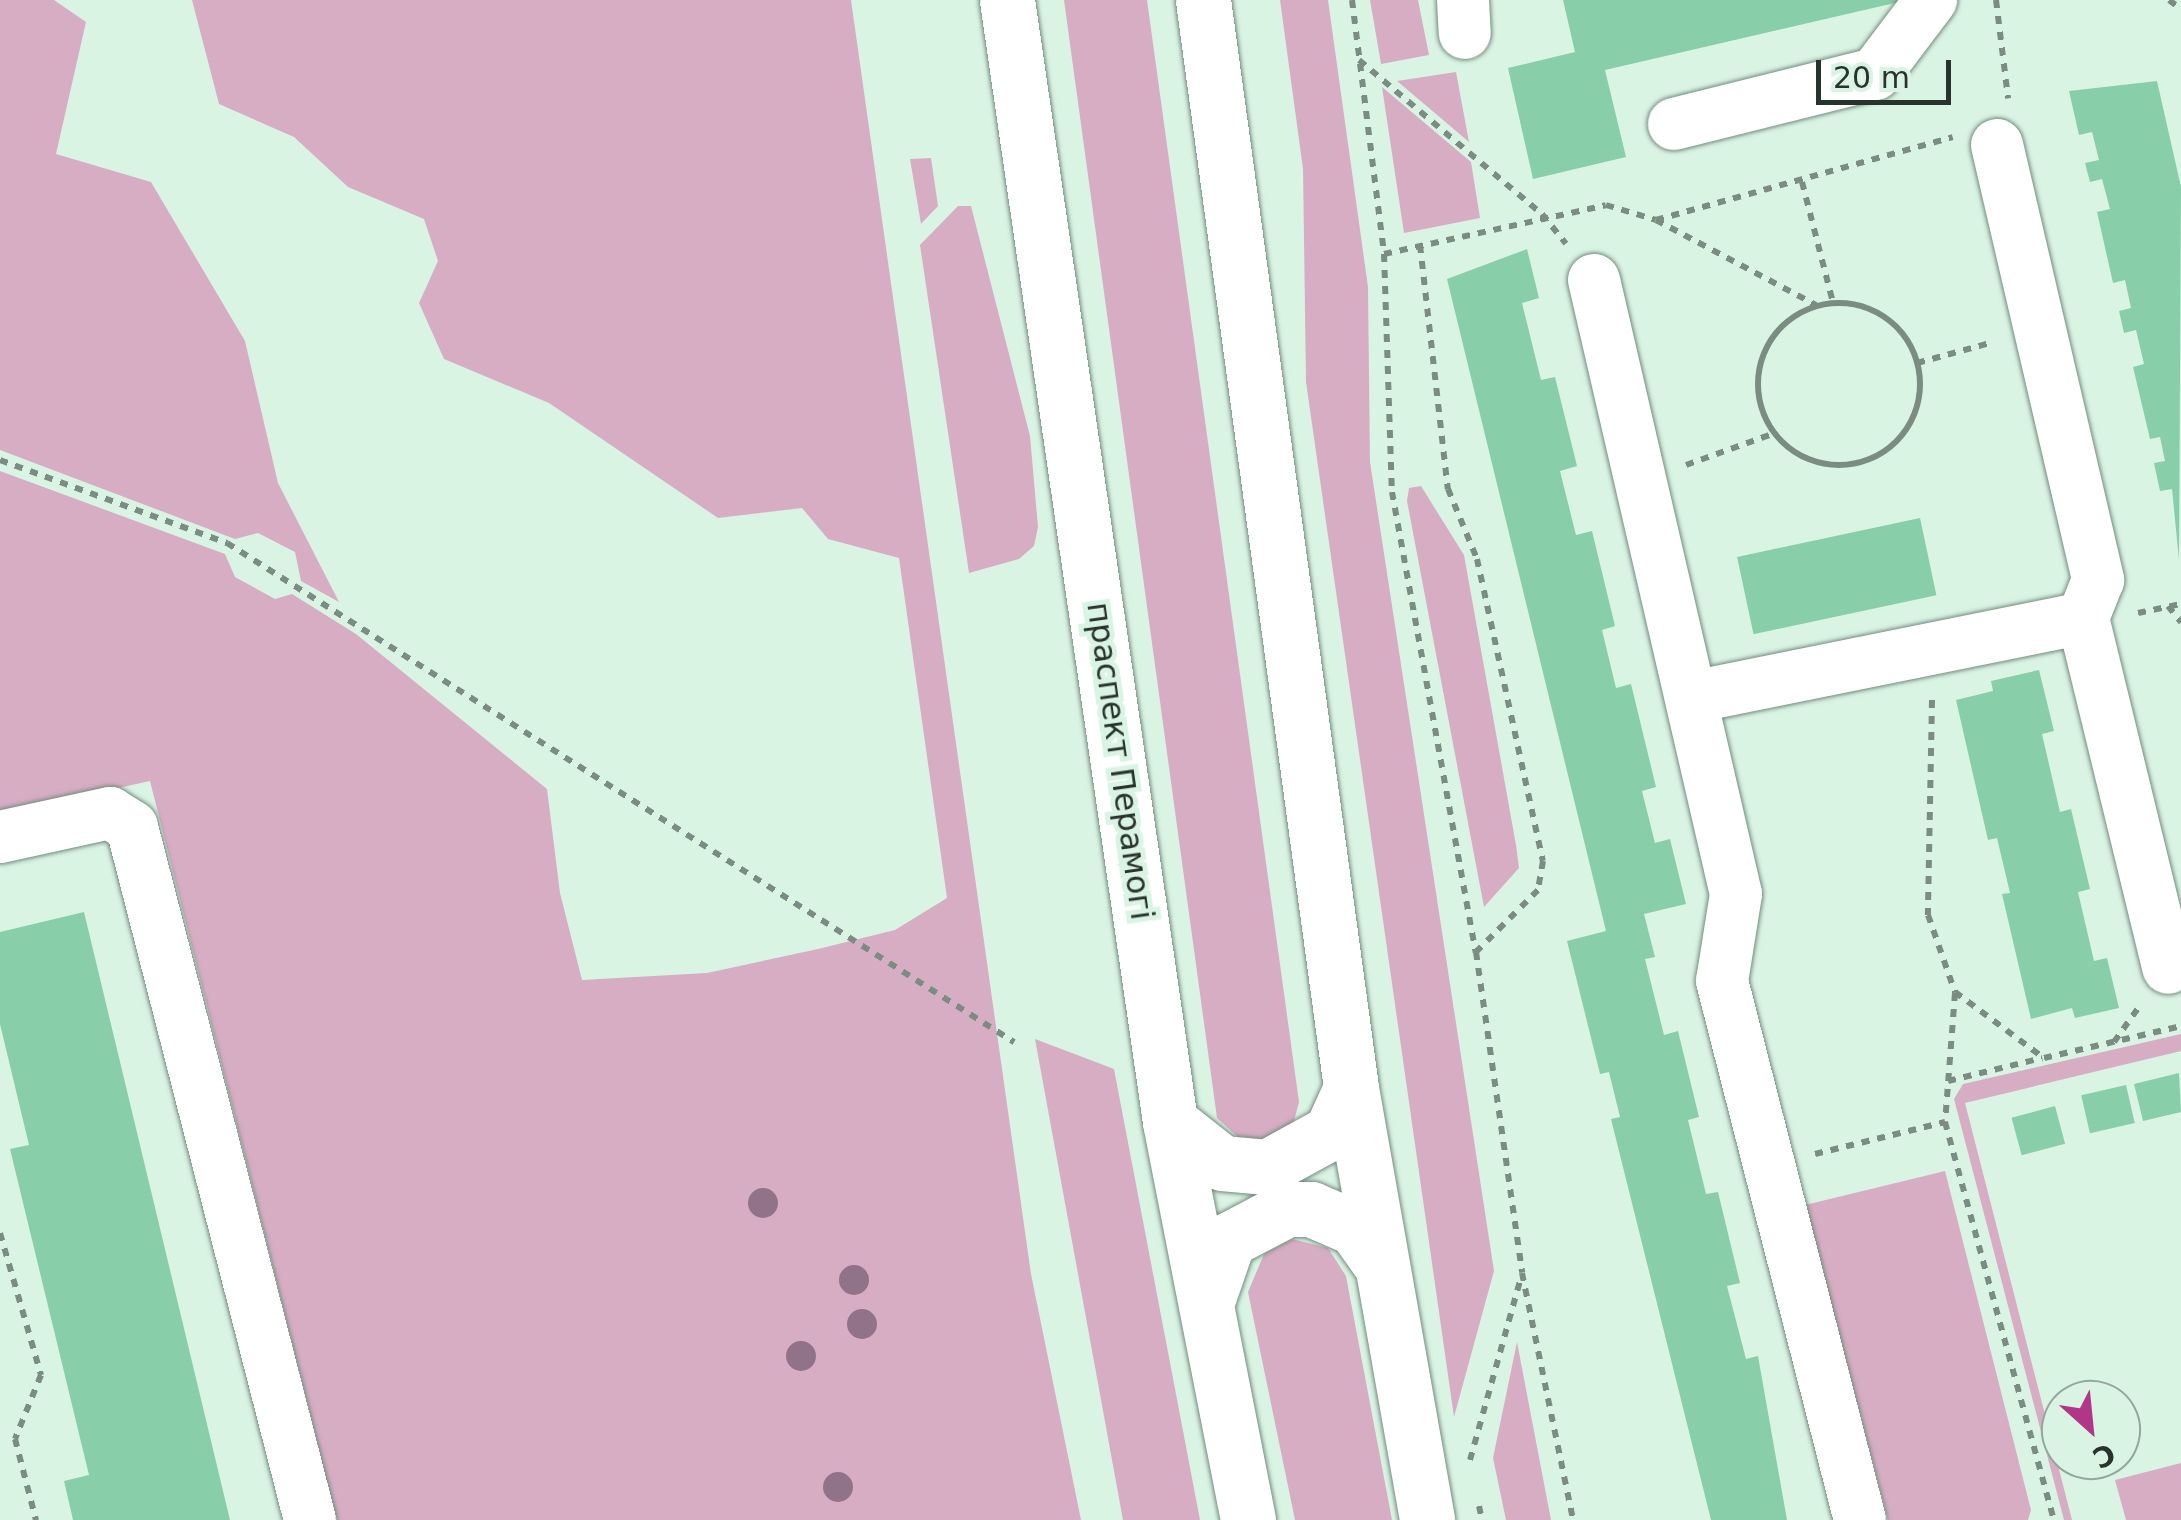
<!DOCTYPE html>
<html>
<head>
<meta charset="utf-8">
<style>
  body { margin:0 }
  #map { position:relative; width:2181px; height:1520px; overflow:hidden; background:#daf4e4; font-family:"DejaVu Sans",sans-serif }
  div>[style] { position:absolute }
  .green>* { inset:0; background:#d7adc4 }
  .building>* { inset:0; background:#88cea8; transform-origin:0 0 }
  .path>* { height:6px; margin-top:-3px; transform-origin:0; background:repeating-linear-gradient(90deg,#7b8d82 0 8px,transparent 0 16px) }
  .path>.ring { margin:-3px; padding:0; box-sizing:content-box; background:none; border:6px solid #7b8d82; border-radius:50% }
  .roads { filter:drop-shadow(0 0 2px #748c7e) drop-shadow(0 0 2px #748c7e) }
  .minor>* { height:52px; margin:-26px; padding:0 26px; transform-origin:26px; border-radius:26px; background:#fff }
  .major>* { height:55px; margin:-27.5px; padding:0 27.5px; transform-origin:27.5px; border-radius:27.5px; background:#fff }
  .trees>* { width:30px; height:30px; margin:-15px; border-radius:50%; background:#917389 }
  span { translate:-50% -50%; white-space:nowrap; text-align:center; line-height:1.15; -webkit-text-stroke:10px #daf4e4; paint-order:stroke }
  .street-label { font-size:32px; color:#29332d }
  .north { position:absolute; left:2041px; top:1380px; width:100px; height:100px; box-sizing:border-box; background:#daf4e4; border:2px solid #93a79b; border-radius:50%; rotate:153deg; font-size:28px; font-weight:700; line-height:40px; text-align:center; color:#29332d }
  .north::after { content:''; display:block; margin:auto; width:35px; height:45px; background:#b13687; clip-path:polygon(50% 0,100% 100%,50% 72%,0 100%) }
  .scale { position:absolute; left:1816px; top:60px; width:135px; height:45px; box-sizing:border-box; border:5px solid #29332d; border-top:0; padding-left:12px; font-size:30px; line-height:35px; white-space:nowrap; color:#29332d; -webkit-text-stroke:8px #daf4e4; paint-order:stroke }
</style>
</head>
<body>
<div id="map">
  <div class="green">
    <i style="clip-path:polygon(0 0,54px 0,86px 22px,56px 154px,151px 182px,245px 341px,278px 483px,339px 602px,301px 581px,295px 552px,258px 533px,235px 539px,0 450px)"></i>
    <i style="clip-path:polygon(192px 0,851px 0,1031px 1274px,1081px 1520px,337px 1520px,150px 781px,0 814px,0 471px,225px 554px,235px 577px,275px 599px,292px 594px,356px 634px,547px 789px,560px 893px,582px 980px,707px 973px,818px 949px,895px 930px,947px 898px,899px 558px,828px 539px,802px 508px,718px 518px,549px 403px,444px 359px,419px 303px,438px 261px,424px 219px,348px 187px,294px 137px,219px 104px)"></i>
    <i style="clip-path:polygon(1064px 0,1147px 0,1299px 1102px,1293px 1125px,1263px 1141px,1239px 1138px,1217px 1118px)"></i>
    <i style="clip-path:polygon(1280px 0,1328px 0,1368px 287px,1370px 462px,1494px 1271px,1454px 1417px,1306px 382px,1303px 169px)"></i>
    <i style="clip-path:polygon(1370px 0,1418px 0,1429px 55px,1381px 64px)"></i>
    <i style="clip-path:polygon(1456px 72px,1469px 142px,1397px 81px)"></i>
    <i style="clip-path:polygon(1382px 87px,1471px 162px,1480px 218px,1404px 233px)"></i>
    <i style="clip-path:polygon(931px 158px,938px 206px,921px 224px,910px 159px)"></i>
    <i style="clip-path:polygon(958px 206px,971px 206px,1030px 436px,1038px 527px,1034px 546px,1019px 559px,969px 573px,920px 245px)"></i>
    <i style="clip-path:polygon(1421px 486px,1464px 555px,1516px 845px,1519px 868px,1484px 907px,1407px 501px,1409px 488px)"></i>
    <i style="clip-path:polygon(2181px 1034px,2181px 1051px,1965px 1103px,2072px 1520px,2064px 1520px,1954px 1099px,1963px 1084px)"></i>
    <i style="clip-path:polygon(1035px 1039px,1114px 1069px,1200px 1520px,1123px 1520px)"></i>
    <i style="clip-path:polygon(1945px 1171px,2031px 1510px,2028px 1520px,1888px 1520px,1805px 1205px)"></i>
    <i style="clip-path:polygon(1292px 1239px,1328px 1248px,1346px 1276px,1392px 1520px,1295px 1520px,1248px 1292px,1264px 1254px)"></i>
    <i style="clip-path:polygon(1517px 1342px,1551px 1520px,1506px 1520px,1493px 1458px)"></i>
    <i style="clip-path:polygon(2181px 1463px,2181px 1520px,2126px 1520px,2115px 1480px)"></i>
  </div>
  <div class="building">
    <i style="clip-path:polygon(1563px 0,1899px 0,1899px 2px,1605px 70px,1626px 157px,1533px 179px,1508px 68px,1575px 52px)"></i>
    <i style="clip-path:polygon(2157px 81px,2181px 187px,2179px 560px,2172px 489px,2160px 491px,2154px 463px,2165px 461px,2160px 437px,2150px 439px,2133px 367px,2144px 364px,2136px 330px,2124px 333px,2119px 311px,2131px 308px,2125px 280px,2113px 283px,2097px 212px,2110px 209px,2102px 179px,2090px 182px,2085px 163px,2099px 160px,2092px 132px,2079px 135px,2069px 91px)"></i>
    <i style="clip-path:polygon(1527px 249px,1539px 298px,1522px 303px,1541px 380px,1555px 377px,1577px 466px,1560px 471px,1576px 535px,1592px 531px,1615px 626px,1602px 630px,1616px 688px,1631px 684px,1656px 787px,1642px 791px,1655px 843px,1670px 839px,1686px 904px,1644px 914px,1655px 957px,1645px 959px,1664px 1035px,1678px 1031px,1699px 1117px,1688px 1120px,1706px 1194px,1718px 1192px,1740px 1283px,1727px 1286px,1746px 1359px,1758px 1356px,1787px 1520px,1711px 1520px,1611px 1119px,1620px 1117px,1609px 1072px,1600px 1074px,1567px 941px,1606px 931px,1447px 279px)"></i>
    <i style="left:1920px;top:518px;width:79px;height:187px;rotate:78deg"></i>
    <i style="clip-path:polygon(2039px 670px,2054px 731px,2042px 734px,2060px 812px,2071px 809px,2090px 889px,2078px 892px,2094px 961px,2107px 958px,2119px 1008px,2075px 1018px,2072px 1008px,2031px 1019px,2002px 894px,2010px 893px,1997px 838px,1988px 840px,1956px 700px,1993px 691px,1991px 681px)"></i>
    <i style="clip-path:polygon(84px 912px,134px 1120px,230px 1520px,73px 1520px,64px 1481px,89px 1475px,10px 1149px,29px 1145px,0 1024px,0 932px)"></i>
    <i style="clip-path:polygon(2179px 1073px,2181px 1112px,2143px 1121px,2134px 1084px)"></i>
    <i style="left:2126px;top:1085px;width:39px;height:46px;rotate:77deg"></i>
    <i style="left:2055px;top:1106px;width:39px;height:45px;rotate:75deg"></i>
  </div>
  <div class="path">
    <i style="left:1352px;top:0;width:256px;rotate:82.8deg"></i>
    <i style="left:1384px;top:254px;width:238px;rotate:88.1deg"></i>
    <i style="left:1392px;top:492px;width:468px;rotate:79.7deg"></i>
    <i style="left:1476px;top:952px;width:324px;rotate:81.8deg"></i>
    <i style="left:1522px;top:1273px;width:252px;rotate:78.3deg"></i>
    <i style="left:1996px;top:0;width:99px;rotate:83deg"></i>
    <i style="left:2169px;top:0;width:15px;rotate:37deg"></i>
    <i style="left:1359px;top:60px;width:239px;rotate:40.1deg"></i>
    <i style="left:1542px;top:214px;width:38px;rotate:51deg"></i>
    <i style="left:1802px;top:182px;width:125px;rotate:75.6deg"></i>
    <i style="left:1656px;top:220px;width:181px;rotate:28deg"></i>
    <i style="left:1420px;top:245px;width:246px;rotate:83.5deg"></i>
    <i style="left:1448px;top:489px;width:76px;rotate:67.5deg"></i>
    <i style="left:1477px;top:559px;width:309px;rotate:77.7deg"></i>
    <i style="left:1543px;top:861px;width:29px;rotate:100deg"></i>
    <i style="left:1538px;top:890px;width:88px;rotate:135deg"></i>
    <i style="left:1384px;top:254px;width:227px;rotate:-12.4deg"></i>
    <i style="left:1606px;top:205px;width:52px;rotate:16.7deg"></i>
    <i style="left:1656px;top:220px;width:308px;rotate:-15.6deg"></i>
    <i class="ring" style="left:1758px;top:303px;width:156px;height:156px"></i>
    <i style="left:1917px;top:363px;width:79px;rotate:-15.4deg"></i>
    <i style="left:0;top:460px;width:242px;rotate:20.1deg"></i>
    <i style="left:227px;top:543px;width:932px;rotate:32.38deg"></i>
    <i style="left:1686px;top:465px;width:95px;rotate:-19.8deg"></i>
    <i style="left:2168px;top:606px;width:21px;rotate:51deg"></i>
    <i style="left:2138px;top:613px;width:44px;rotate:-11.8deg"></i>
    <i style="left:1932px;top:700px;width:215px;rotate:91.1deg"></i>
    <i style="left:1928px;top:915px;width:82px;rotate:70.7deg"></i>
    <i style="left:1955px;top:992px;width:111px;rotate:36.6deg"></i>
    <i style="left:2044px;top:1058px;width:141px;rotate:-13.1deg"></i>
    <i style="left:1955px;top:993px;width:129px;rotate:94.4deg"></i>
    <i style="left:1945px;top:1122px;width:413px;rotate:74.7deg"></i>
    <i style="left:2114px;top:1042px;width:47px;rotate:-54.6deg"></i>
    <i style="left:1948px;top:1081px;width:97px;rotate:-13.7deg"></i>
    <i style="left:1815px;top:1154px;width:134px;rotate:-13.8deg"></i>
    <i style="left:0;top:1233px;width:148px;rotate:73.9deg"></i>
    <i style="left:41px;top:1375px;width:69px;rotate:112.1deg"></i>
    <i style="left:15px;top:1439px;width:84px;rotate:75.5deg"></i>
    <i style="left:1470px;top:1460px;width:193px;rotate:-74.4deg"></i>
    <i style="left:1479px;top:1506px;width:14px;rotate:78deg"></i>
  </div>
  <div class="roads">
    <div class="minor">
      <i style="left:1463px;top:0;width:33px;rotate:87deg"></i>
      <i style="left:1674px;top:124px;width:207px;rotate:-14deg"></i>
      <i style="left:1875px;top:74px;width:93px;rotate:-52.9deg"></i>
      <i style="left:1997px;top:145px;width:447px;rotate:76.9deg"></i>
      <i style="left:2098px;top:580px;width:41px;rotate:111.5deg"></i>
      <i style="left:2083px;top:618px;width:360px;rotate:76.3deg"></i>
      <i style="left:1594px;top:280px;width:630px;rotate:76.98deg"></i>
      <i style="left:1736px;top:894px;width:88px;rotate:99.1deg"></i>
      <i style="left:1722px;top:981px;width:556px;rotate:75.64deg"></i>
      <i style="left:1692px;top:697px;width:399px;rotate:-11.4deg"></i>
      <i style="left:0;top:837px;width:113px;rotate:-12.3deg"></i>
      <i style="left:110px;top:813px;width:26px;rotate:32deg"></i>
      <i style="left:132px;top:827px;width:715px;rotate:75.59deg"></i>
    </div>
    <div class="major">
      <i style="left:1007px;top:0;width:1134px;rotate:81.73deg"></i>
      <i style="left:1170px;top:1122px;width:406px;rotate:78.9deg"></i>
      <i style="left:1203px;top:0;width:1098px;rotate:82.25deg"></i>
      <i style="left:1351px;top:1088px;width:439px;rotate:80deg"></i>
      <i style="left:1170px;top:1122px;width:66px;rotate:38.3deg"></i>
      <i style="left:1222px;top:1163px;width:45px;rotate:5.1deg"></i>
      <i style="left:1267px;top:1167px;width:73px;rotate:-28.7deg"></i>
      <i style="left:1331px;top:1132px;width:48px;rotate:-65.6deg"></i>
      <i style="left:1206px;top:1304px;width:68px;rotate:-71deg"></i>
      <i style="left:1228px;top:1240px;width:67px;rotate:-27.7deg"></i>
      <i style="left:1287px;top:1209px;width:24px"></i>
      <i style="left:1311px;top:1209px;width:48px;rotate:23.4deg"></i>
      <i style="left:1355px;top:1228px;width:47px;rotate:54.6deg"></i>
    </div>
  </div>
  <div class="trees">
    <i style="left:763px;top:1203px"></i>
    <i style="left:854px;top:1280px"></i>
    <i style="left:862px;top:1324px"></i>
    <i style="left:801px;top:1356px"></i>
    <i style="left:838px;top:1487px"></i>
  </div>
  <div class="street-label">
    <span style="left:1120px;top:761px;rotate:82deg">праспект Перамогі</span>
  </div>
  <div class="north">С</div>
  <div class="scale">20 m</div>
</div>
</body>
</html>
